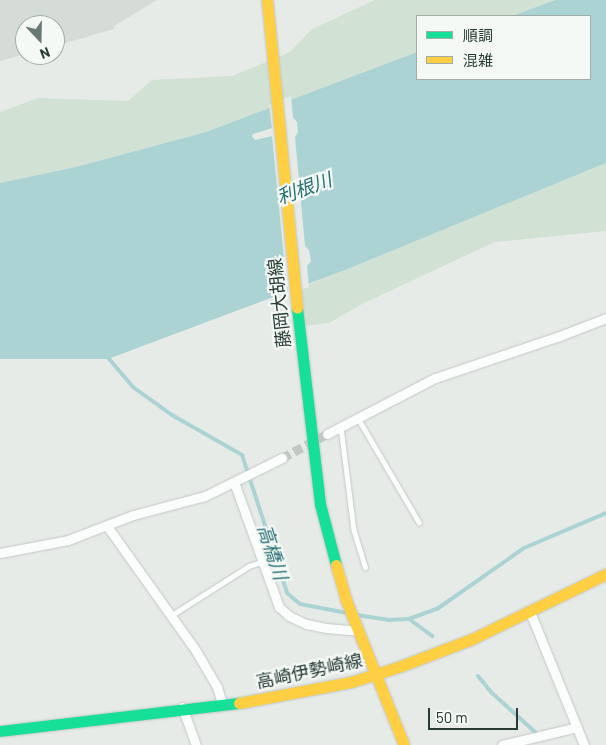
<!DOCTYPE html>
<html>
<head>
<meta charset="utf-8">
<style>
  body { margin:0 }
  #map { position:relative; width:606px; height:745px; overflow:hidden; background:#e6ebe8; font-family:Barlow,"Noto Sans JP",sans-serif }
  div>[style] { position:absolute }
  .built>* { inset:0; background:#d5dcd8 }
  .green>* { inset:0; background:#d1e2d4 }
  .water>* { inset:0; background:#acd3d4 }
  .pier>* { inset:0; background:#e6ebe8 }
  .stream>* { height:4px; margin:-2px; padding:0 2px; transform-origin:2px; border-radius:2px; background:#acd3d4 }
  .street-tunnel>* { height:9px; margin-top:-4.5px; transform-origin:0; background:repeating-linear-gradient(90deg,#c0c8c4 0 9px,transparent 0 13.5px) }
  .roads { filter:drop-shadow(0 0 1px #c3c8c5) drop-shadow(0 0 1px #c3c8c5) }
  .lane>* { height:4.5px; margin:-2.25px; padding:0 2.25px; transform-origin:2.25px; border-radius:2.25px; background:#fbfcfc }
  .street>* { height:9px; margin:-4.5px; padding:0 4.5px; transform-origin:4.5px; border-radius:4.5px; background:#fbfcfc }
  .fast>* { height:11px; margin:-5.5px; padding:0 5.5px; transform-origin:5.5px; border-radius:5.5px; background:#16e098 }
  .slow>* { height:11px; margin:-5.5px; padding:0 5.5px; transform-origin:5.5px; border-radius:5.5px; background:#ffcf43 }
  span { translate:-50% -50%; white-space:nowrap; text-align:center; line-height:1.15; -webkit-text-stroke:4.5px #f5f9f6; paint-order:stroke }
  .street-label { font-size:18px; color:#263c34 }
  .water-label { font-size:19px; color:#266e72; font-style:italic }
  .legend { position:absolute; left:416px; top:15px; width:175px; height:65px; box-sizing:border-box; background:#f5f9f6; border:1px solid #a2ada8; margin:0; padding:6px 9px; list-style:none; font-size:15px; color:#263c34 }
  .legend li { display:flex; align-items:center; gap:10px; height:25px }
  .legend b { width:25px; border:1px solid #a2ada8 }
  .north { position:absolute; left:15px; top:15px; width:50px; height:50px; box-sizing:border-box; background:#f5f9f6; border:1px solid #a2ada8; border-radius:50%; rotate:159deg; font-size:14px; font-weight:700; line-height:20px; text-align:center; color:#263c34 }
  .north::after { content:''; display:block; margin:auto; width:18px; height:22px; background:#697973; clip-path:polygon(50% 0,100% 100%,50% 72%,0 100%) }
  .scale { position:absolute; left:428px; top:708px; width:90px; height:22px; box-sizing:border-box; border:2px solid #263c34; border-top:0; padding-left:6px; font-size:15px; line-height:18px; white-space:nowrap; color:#263c34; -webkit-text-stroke:4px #f5f9f6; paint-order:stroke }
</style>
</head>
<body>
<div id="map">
  <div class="built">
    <i style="clip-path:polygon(0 0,157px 0,114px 26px,114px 29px,55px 46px,55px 25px,25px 25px,25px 54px,0 61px)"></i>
  </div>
  <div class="green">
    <i style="clip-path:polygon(375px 0,555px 0,512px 16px,417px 16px,417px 52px,206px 132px,76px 167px,0 183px,0 112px,38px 98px,128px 101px,152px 80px,232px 76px,290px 52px,312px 29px)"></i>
    <i style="clip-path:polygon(606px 163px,606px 231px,495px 242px,362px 304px,329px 323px,303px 326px,300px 288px)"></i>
  </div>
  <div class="water">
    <i style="clip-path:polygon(555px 0,606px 0,606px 163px,345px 270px,108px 359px,0 359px,0 183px,76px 167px,206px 132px,417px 52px,417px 79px,590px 79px,590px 16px,512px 16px)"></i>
  </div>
  <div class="pier">
    <i style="clip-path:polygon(291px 96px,293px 117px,297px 122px,298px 132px,295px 137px,305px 246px,309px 250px,311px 261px,307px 266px,309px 287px,288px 295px,285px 265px,268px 270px,265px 267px,266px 263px,284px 258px,272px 136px,255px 140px,252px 137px,253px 134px,272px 128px,269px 105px)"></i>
  </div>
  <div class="stream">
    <i style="left:105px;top:354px;width:43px;rotate:49.7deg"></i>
    <i style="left:133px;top:387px;width:48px;rotate:35.7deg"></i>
    <i style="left:172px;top:415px;width:81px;rotate:29.7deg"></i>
    <i style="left:242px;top:455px;width:145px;rotate:71.9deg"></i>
    <i style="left:287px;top:593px;width:17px;rotate:40deg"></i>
    <i style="left:300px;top:604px;width:48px;rotate:10.8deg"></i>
    <i style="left:357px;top:615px;width:31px;rotate:9deg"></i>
    <i style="left:388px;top:620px;width:21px;rotate:-3deg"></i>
    <i style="left:409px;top:619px;width:30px;rotate:-20deg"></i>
    <i style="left:437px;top:609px;width:106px;rotate:-35deg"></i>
    <i style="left:524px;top:548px;width:89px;rotate:-23.1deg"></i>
    <i style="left:409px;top:619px;width:29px;rotate:36deg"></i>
    <i style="left:478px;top:676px;width:21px;rotate:51deg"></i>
    <i style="left:491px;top:692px;width:61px;rotate:42.3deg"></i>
  </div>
  <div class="street-tunnel">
    <i style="left:282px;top:458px;width:51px;rotate:-28.1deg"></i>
  </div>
  <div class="roads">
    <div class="lane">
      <i style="left:358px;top:418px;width:121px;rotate:59.6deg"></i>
      <i style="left:341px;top:427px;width:104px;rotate:82.8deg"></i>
      <i style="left:354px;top:530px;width:39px;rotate:73deg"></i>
      <i style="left:172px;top:615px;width:91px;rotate:-32.5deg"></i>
      <i style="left:249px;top:566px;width:13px;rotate:-18deg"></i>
    </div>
    <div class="street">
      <i style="left:327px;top:434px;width:122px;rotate:-27.4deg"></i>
      <i style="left:435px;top:378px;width:129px;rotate:-18.6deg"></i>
      <i style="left:557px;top:337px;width:53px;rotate:-21.2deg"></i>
      <i style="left:234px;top:482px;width:133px;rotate:70.2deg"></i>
      <i style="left:279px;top:607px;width:13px;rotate:42deg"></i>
      <i style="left:289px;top:616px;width:19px;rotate:25deg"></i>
      <i style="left:306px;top:624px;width:20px;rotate:11deg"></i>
      <i style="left:326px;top:628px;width:32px;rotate:5deg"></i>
      <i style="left:107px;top:526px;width:153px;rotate:54.5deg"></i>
      <i style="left:196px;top:651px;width:42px;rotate:59.7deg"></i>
      <i style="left:217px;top:687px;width:17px;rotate:73deg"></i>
      <i style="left:0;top:553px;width:69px;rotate:-10.8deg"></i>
      <i style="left:68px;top:540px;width:70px;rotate:-21deg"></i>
      <i style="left:133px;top:515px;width:74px;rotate:-14.8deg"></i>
      <i style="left:205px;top:496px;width:86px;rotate:-26.3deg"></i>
      <i style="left:530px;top:612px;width:144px;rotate:67.9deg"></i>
      <i style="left:182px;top:707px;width:40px;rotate:69.8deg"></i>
      <i style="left:502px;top:745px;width:77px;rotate:-13.5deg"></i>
    </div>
    <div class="fast">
      <i style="left:297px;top:308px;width:197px;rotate:83.3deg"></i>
      <i style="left:320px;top:504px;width:63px;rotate:75.3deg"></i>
      <i style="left:0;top:731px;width:241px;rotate:-6.7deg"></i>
    </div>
    <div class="slow">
      <i style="left:267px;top:0;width:309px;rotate:84.4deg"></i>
      <i style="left:336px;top:565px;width:36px;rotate:74deg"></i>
      <i style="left:346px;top:600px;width:156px;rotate:68.2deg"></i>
      <i style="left:239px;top:703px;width:114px;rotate:-10.6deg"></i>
      <i style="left:351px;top:682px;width:52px;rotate:-17.7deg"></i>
      <i style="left:401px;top:666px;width:76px;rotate:-20.8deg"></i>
      <i style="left:472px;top:639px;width:149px;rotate:-25.9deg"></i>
    </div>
  </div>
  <div class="street-label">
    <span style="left:279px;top:303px;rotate:-96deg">藤岡大胡線</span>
    <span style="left:309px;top:671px;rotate:-12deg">高崎伊勢崎線</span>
  </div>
  <div class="water-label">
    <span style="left:304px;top:188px;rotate:-20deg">利根川</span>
    <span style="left:273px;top:552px;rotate:72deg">高橋川</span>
  </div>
  <ul class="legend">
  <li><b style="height:6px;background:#16e098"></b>順調</li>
  <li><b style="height:6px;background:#ffcf43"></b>混雑</li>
  </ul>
  <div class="north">N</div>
  <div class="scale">50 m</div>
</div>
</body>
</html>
